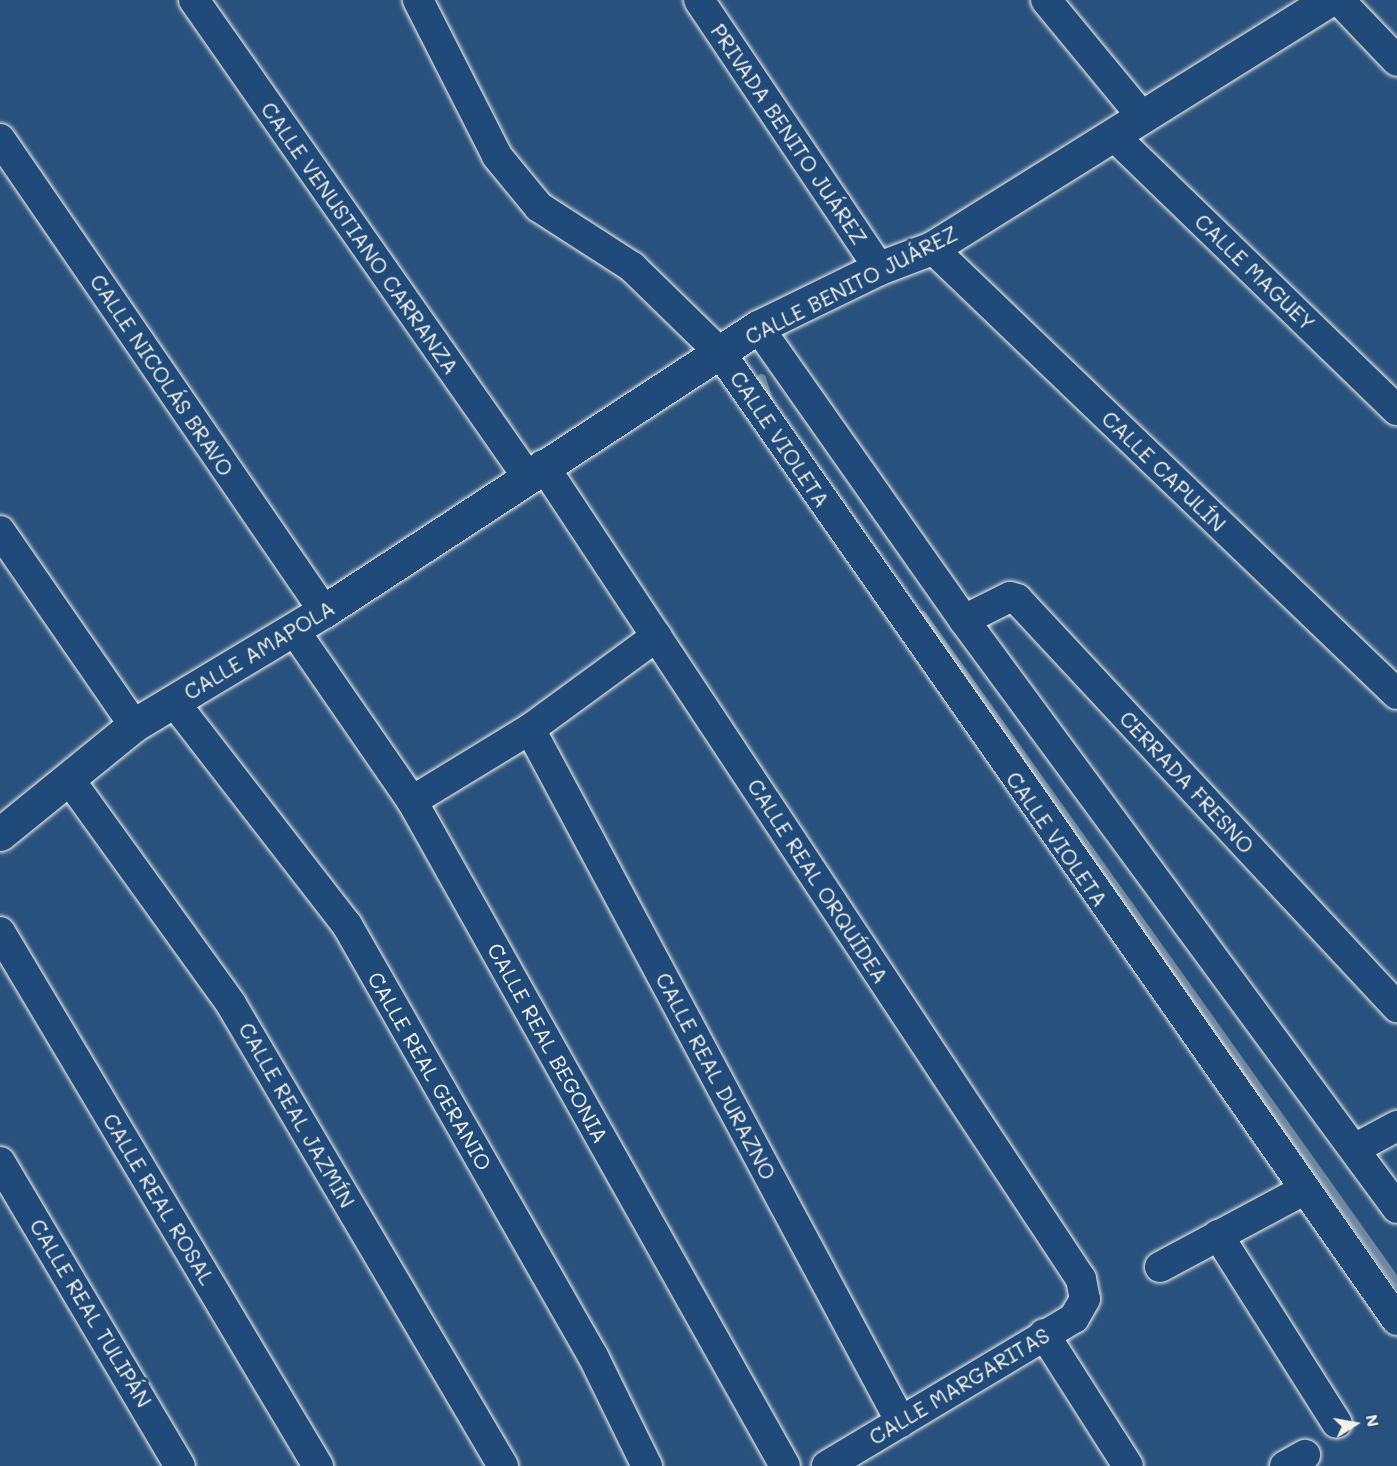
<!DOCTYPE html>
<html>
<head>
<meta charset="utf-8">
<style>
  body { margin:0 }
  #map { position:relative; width:1397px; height:1466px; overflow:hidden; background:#28517e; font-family:Mali,sans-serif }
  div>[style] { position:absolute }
  .stream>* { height:9px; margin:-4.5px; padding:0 4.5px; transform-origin:4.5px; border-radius:4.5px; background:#6e88a2 }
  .roads { filter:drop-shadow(0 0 2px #f4f1e8) drop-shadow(0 0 2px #f4f1e8) }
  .street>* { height:30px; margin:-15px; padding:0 15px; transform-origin:15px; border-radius:15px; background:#1f4a7a }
  .secondary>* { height:33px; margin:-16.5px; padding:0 16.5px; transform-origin:16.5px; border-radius:16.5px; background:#1f4a7a }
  span { translate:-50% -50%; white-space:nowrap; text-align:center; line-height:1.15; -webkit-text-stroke:6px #1f4a7a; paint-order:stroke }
  .street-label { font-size:21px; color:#f4f1e8 }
  .north { position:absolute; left:1325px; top:1394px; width:60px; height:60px; -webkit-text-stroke:4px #1f4a7a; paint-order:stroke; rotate:79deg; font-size:16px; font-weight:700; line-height:24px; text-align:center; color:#f4f1e8 }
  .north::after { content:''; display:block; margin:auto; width:21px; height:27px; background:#f4f1e8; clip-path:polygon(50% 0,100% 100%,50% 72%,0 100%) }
</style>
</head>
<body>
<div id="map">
  <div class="stream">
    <i style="left:761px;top:378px;width:25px;rotate:72deg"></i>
    <i style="left:922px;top:615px;width:820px;rotate:54.58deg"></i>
  </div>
  <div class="roads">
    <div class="street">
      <i style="left:194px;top:0;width:581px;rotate:55.02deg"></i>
      <i style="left:418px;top:0;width:175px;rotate:63.1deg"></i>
      <i style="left:497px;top:156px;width:66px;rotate:50.5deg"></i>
      <i style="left:539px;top:207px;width:111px;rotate:32.8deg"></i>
      <i style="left:632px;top:267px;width:124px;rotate:44.3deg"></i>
      <i style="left:721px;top:354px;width:1179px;rotate:55.02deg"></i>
      <i style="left:699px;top:0;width:323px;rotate:56.1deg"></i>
      <i style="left:1046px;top:0;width:148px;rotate:50.5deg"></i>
      <i style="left:1339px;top:0;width:84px;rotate:46.4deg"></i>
      <i style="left:1113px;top:135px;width:395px;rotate:44.1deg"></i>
      <i style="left:0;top:139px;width:573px;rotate:55.53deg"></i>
      <i style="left:932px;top:248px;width:644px;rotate:43.81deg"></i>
      <i style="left:758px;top:327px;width:358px;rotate:54.9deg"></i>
      <i style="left:964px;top:620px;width:730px;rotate:53.63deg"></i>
      <i style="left:543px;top:465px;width:976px;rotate:56.54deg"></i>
      <i style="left:1081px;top:1279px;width:20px;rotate:79deg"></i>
      <i style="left:1085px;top:1299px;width:22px;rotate:120deg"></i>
      <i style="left:1074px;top:1318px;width:288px;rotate:149.1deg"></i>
      <i style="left:0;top:531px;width:236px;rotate:55.4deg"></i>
      <i style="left:964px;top:620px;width:51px;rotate:-26.6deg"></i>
      <i style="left:1010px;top:597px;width:7px;rotate:16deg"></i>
      <i style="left:1017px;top:599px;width:558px;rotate:47.04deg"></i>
      <i style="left:294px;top:630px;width:208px;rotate:55.4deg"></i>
      <i style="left:412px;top:801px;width:762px;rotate:60.71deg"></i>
      <i style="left:174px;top:702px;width:282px;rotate:52.2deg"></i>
      <i style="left:347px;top:925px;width:496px;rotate:60.3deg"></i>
      <i style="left:593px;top:1356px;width:123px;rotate:63.9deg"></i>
      <i style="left:530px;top:729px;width:786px;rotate:61.84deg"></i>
      <i style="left:69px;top:779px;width:277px;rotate:54.2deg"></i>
      <i style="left:231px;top:1004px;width:536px;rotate:59.51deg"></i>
      <i style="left:412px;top:801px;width:138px;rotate:-31.4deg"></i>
      <i style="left:530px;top:729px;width:157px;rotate:-36.2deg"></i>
      <i style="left:0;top:932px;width:622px;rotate:59.23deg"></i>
      <i style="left:1356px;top:1148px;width:47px;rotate:-28.2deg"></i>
      <i style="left:0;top:1162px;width:353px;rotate:59.4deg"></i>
      <i style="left:1218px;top:1235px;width:222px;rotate:57.7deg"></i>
      <i style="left:1160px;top:1267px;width:161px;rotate:-28.2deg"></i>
      <i style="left:1044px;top:1334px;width:156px;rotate:57.5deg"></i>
      <i style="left:1285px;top:1466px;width:23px;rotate:-29deg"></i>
    </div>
    <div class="secondary">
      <i style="left:0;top:834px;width:173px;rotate:-39.1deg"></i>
      <i style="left:134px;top:725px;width:222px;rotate:-31deg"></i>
      <i style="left:324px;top:611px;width:519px;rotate:-33.2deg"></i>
      <i style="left:758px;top:327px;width:135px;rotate:-26deg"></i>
      <i style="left:879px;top:268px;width:57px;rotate:-20.7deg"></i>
      <i style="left:932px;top:248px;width:468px;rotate:-32deg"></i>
    </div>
  </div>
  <div class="street-label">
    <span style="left:789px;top:134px;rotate:56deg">PRIVADA BENITO JUÁREZ</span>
    <span style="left:360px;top:238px;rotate:55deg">CALLE VENUSTIANO CARRANZA</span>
    <span style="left:1255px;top:272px;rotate:44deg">CALLE MAGUEY</span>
    <span style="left:851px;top:285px;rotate:-27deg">CALLE BENITO JUÁREZ</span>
    <span style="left:162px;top:375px;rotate:56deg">CALLE NICOLÁS BRAVO</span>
    <span style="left:780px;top:439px;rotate:56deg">CALLE VIOLETA</span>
    <span style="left:1164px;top:471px;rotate:44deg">CALLE CAPULÍN</span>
    <span style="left:259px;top:650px;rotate:-31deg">CALLE AMAPOLA</span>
    <span style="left:1187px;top:782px;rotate:47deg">CERRADA FRESNO</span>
    <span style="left:1057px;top:839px;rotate:55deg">CALLE VIOLETA</span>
    <span style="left:818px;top:881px;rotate:57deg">CALLE REAL ORQUÍDEA</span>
    <span style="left:548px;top:1043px;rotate:61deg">CALLE REAL BEGONIA</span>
    <span style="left:430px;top:1071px;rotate:60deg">CALLE REAL GERANIO</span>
    <span style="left:716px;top:1076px;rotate:62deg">CALLE REAL DURAZNO</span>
    <span style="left:297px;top:1115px;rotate:60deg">CALLE REAL JAZMÍN</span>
    <span style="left:159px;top:1199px;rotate:59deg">CALLE REAL ROSAL</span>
    <span style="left:91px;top:1313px;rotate:59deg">CALLE REAL TULIPÁN</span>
    <span style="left:959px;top:1386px;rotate:-31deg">CALLE MARGARITAS</span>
  </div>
  <div class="north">N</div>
</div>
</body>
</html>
